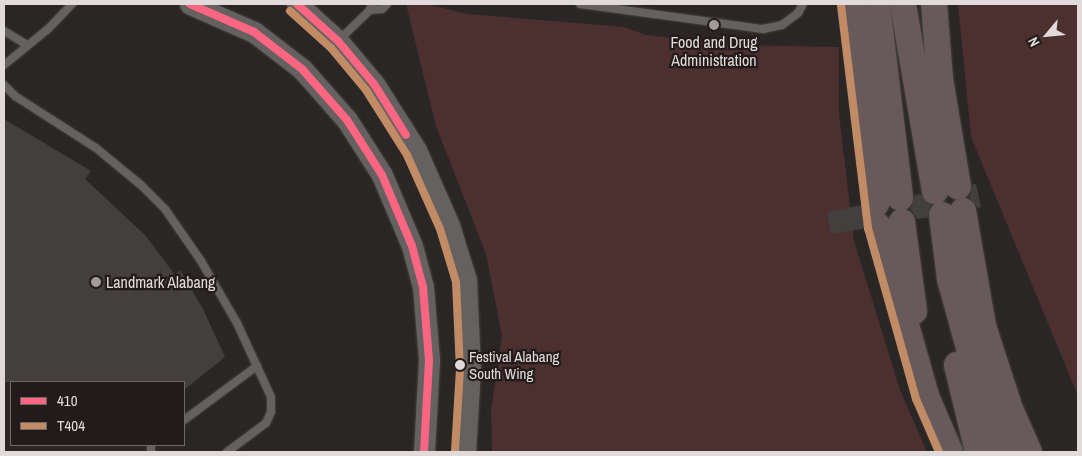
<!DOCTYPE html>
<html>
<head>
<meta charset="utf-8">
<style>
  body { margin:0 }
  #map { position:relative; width:1082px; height:456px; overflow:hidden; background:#2b2626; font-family:"Archivo Narrow",sans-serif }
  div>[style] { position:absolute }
  .green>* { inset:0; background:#4c2f2f }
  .building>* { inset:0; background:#443f3f }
  .roads { filter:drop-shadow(0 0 1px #454140) drop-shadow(0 0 1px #454140) }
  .lane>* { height:8px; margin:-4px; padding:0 4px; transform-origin:4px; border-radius:4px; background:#656161 }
  .secondary>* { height:21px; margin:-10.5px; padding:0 10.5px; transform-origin:10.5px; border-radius:10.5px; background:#656161 }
  .highway>* { height:26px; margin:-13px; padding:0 13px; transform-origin:13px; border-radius:13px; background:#685a5b }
  .bus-1>* { height:8px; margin:-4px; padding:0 4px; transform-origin:4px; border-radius:4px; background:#fa6682 }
  .bus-2>* { height:8px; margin:-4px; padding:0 4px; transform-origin:4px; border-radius:4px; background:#c18c65 }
  .dots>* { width:14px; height:14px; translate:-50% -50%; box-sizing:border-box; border:2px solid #231b1b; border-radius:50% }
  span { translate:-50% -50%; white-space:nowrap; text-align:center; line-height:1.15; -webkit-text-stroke:4.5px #231b1b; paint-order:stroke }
  .bus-label { font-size:15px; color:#e0dbda }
  .left { translate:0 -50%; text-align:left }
  .poi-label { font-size:16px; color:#e0dbda }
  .frame { position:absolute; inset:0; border:5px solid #e0dbda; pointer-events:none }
  .legend { position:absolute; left:10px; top:381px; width:175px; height:65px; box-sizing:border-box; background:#231b1b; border:1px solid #6f6867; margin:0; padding:6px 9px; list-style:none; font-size:15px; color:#e0dbda }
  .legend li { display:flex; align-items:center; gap:10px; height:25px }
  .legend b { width:25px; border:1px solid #6f6867 }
  .north { position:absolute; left:1022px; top:10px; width:50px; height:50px; -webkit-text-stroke:4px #231b1b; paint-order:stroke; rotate:242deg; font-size:14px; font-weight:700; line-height:20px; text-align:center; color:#e0dbda }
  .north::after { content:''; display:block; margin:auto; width:18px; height:22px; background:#e0dbda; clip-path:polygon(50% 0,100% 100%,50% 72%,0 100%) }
</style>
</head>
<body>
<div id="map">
  <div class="green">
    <i style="clip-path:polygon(406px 4px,427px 4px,467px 14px,624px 27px,646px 35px,732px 45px,839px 47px,839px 114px,854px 241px,900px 390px,927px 452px,492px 452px,491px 411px,502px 336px,486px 254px,436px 126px)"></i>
    <i style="clip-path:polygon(958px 4px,1078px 4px,1078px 396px,971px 137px)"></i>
  </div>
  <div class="building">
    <i style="clip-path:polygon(4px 119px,91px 171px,85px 179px,146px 236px,175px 275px,180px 270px,203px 309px,225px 357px,184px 390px,184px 382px,4px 382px)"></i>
    <i style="clip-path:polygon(973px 184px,976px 184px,981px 207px,978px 208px,969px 197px)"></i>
    <i style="clip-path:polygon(920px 194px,931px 205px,927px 218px,917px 219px,910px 209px,915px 195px)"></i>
    <i style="clip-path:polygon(861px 205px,868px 215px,863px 229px,831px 234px,827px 212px)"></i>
  </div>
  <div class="roads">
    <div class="lane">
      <i style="left:580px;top:4px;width:185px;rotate:7.8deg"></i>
      <i style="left:763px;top:29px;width:19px;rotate:-12deg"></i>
      <i style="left:782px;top:25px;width:20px;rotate:-37deg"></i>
      <i style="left:798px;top:13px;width:10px;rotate:-61deg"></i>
      <i style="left:370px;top:10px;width:12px;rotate:-5deg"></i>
      <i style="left:382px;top:9px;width:7px;rotate:-45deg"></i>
      <i style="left:4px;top:31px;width:27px;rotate:31deg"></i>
      <i style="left:339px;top:40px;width:43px;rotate:-44.1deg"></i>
      <i style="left:370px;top:10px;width:6px;rotate:-72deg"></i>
      <i style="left:4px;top:65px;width:57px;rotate:-39.3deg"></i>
      <i style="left:48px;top:29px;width:35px;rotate:-46deg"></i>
      <i style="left:4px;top:85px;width:16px;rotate:45deg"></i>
      <i style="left:15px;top:96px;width:96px;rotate:32.7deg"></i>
      <i style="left:96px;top:148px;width:58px;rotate:39.4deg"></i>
      <i style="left:141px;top:185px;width:34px;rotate:45deg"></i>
      <i style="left:165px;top:209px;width:63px;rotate:55.3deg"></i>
      <i style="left:201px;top:261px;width:72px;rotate:59.9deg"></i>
      <i style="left:237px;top:323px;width:81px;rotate:65.3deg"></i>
      <i style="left:271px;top:397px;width:15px;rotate:90deg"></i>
      <i style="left:271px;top:412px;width:12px;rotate:114deg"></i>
      <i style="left:266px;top:423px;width:49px;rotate:143.4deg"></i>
      <i style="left:184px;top:420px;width:91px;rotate:-36.5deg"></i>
      <i style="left:151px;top:452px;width:7px;rotate:-90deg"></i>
    </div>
    <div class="secondary">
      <i style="left:190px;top:4px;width:70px;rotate:23.6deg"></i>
      <i style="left:254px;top:32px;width:61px;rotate:37.6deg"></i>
      <i style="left:302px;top:69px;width:68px;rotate:48.6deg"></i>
      <i style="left:347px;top:120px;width:65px;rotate:57.5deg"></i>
      <i style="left:382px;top:175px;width:77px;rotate:67.1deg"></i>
      <i style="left:412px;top:246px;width:42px;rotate:75deg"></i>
      <i style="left:423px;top:287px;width:73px;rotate:85.3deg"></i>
      <i style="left:429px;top:360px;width:92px;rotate:93.1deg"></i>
      <i style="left:297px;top:4px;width:55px;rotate:42.1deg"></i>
      <i style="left:338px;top:41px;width:56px;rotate:50.1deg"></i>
      <i style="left:374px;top:84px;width:78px;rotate:57.5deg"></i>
      <i style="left:416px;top:150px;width:82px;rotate:66.3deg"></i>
      <i style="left:449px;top:225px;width:58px;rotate:72.8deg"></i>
      <i style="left:466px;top:280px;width:89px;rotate:87.4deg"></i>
      <i style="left:470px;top:369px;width:83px;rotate:93.4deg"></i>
    </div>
    <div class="highway">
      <i style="left:851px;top:4px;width:201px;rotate:82.8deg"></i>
      <i style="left:877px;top:4px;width:195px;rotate:83.2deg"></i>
      <i style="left:903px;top:4px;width:190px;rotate:80.3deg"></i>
      <i style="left:934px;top:4px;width:75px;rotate:85.4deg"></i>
      <i style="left:940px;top:79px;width:109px;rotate:80.5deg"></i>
      <i style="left:963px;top:211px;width:117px;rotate:80.1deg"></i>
      <i style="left:983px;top:326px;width:87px;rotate:72deg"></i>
      <i style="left:1010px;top:409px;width:47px;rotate:66.2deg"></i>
      <i style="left:942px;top:215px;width:64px;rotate:82.9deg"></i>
      <i style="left:950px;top:279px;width:105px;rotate:74.5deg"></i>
      <i style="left:978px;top:380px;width:77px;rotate:70.1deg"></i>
      <i style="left:902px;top:222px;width:90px;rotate:82.3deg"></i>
      <i style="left:878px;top:226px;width:177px;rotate:74.2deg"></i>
      <i style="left:926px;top:396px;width:61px;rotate:66.8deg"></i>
      <i style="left:957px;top:365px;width:89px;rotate:76.4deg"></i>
    </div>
  </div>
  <div class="bus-1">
    <i style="left:190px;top:4px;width:70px;rotate:23.6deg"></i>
    <i style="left:254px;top:32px;width:61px;rotate:37.6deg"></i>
    <i style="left:302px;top:69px;width:68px;rotate:48.6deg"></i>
    <i style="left:347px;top:120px;width:65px;rotate:57.5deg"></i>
    <i style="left:382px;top:175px;width:77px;rotate:67.1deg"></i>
    <i style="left:412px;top:246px;width:42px;rotate:75deg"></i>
    <i style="left:423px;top:287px;width:73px;rotate:85.3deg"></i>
    <i style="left:429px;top:360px;width:92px;rotate:93.1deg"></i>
    <i style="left:297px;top:4px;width:55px;rotate:42.1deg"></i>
    <i style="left:338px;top:41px;width:56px;rotate:50.1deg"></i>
    <i style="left:374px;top:84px;width:60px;rotate:57.9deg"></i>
  </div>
  <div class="bus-2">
    <i style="left:841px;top:5px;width:225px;rotate:83.1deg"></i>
    <i style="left:868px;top:228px;width:178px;rotate:74.3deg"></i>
    <i style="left:916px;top:399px;width:58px;rotate:66.5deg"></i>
    <i style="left:290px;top:11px;width:55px;rotate:42.1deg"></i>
    <i style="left:331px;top:48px;width:55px;rotate:50.2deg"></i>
    <i style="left:366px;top:90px;width:77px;rotate:57.8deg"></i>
    <i style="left:407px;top:155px;width:81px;rotate:66deg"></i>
    <i style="left:440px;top:229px;width:55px;rotate:73.2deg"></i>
    <i style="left:456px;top:282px;width:87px;rotate:87.4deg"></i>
    <i style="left:460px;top:369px;width:82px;rotate:93.5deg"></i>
  </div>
  <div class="dots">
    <i style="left:714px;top:25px;background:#a19c9b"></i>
    <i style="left:96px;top:282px;background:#a19c9b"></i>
    <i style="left:460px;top:365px;background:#e0dbda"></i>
  </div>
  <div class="bus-label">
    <span class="left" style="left:469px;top:365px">Festival Alabang<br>South Wing</span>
  </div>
  <div class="poi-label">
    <span style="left:714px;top:51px">Food and Drug<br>Administration</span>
    <span class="left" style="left:106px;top:282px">Landmark Alabang</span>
  </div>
  <div class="frame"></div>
  <ul class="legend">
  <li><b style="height:6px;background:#fa6682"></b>410</li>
  <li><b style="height:6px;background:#c18c65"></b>T404</li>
  </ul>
  <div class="north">N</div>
</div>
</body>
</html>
